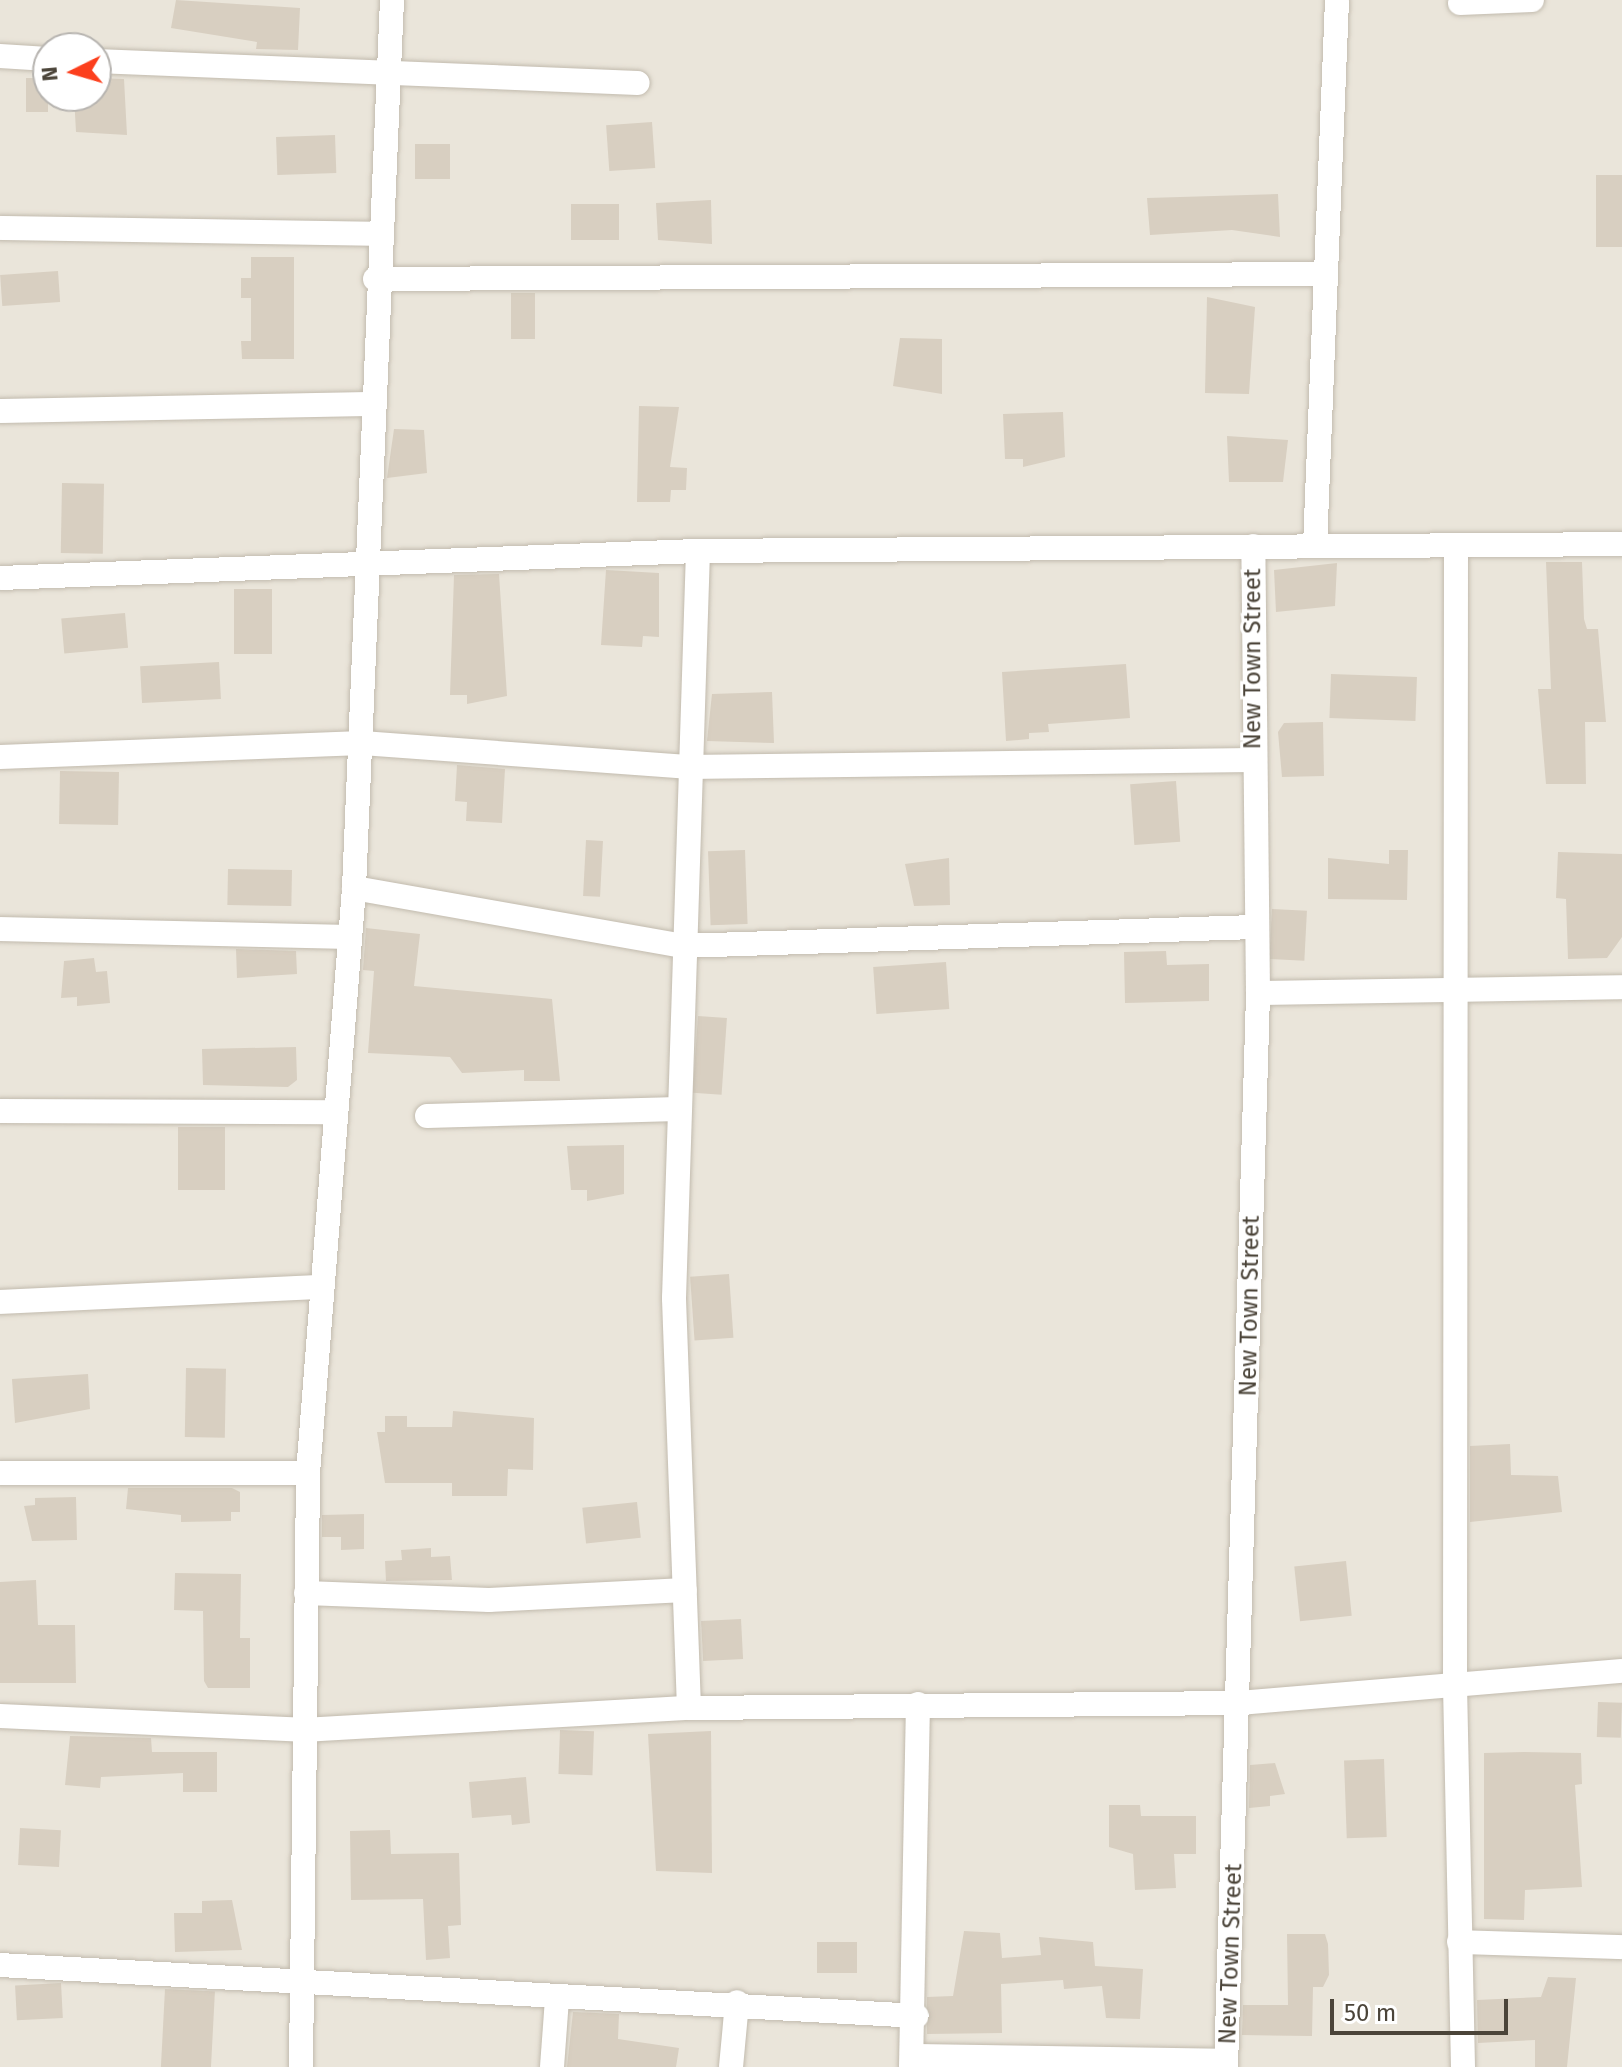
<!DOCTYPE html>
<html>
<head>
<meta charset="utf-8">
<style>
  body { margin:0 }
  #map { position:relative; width:1622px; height:2067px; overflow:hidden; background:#f6f3ec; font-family:"Fira Sans",sans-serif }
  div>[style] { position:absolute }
  .residential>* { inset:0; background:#eae5da }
  .building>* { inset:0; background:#d8cfc1; transform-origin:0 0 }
  .roads { filter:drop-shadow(0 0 2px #c2bbae) drop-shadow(0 0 2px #c2bbae) }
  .street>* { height:24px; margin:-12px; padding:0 12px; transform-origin:12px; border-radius:12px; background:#fff }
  span { translate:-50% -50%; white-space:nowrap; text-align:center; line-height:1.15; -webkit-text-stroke:6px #fff; paint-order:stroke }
  .street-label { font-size:24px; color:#4b4439 }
  .north { position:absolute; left:32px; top:32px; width:80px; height:80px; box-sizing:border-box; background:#fff; border:2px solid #b7b4b0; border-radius:50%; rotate:265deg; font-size:22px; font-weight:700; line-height:32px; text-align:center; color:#4b4439 }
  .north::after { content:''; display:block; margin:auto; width:28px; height:36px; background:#fc3f1d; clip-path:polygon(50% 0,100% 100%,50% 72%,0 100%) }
  .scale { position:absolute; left:1330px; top:1999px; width:178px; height:36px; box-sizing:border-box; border:4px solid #4b4439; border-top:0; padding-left:10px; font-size:24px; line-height:28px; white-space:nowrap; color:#4b4439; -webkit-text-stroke:6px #fff; paint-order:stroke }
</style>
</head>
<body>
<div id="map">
  <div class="residential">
    <i style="clip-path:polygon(evenodd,0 0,1622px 0,1622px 2067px,0 2067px,0 0,48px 48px,96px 48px,96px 96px,48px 96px,48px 48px)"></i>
  </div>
  <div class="building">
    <i style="clip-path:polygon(176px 0,300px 8px,298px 50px,256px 49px,257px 42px,171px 28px)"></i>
    <i style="left:26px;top:78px;width:22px;height:34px"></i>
    <i style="clip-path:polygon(96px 78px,124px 79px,127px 135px,76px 132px,74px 96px,96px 96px)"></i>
    <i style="left:652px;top:122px;width:46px;height:46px;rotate:86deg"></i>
    <i style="left:335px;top:135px;width:38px;height:59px;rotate:88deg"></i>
    <i style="left:415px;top:144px;width:35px;height:35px"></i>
    <i style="left:1622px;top:175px;width:72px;height:26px;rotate:90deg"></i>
    <i style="clip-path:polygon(1278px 194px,1280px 237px,1232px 230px,1150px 235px,1147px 198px)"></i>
    <i style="clip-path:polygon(711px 200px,712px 244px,658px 240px,656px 203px)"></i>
    <i style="left:619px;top:204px;width:36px;height:48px;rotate:90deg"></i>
    <i style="clip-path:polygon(251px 257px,294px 257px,294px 359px,242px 359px,241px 341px,251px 341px,251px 298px,241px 298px,241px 278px,251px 278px)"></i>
    <i style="left:58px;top:271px;width:31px;height:58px;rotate:86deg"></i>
    <i style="left:511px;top:293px;width:24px;height:46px"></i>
    <i style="clip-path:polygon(1207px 297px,1255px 307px,1249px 394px,1205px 393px)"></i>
    <i style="clip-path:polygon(900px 338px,942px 339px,942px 394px,893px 386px)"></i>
    <i style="clip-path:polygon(639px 406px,679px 407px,670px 467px,687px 468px,686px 490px,671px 490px,670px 502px,637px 502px)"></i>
    <i style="clip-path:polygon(1063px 412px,1065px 457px,1023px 467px,1023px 459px,1005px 459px,1003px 414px)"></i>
    <i style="clip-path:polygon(394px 429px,424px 430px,427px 473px,387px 478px)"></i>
    <i style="clip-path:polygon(1227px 436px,1288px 440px,1283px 482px,1229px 482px)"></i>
    <i style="left:62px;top:483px;width:42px;height:70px;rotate:1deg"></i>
    <i style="clip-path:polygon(1546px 562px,1582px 562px,1584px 619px,1587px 629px,1598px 629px,1606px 722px,1585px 722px,1586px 784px,1546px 784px,1538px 689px,1551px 689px)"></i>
    <i style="clip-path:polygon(1337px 563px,1335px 606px,1276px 612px,1274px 570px)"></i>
    <i style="clip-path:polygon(606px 570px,659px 573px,659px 637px,643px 636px,642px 647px,601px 645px)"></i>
    <i style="clip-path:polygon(499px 574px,507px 696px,467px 704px,467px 695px,450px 695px,454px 575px)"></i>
    <i style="left:234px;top:589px;width:38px;height:65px"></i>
    <i style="left:125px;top:613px;width:35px;height:64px;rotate:85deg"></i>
    <i style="left:219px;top:662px;width:37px;height:79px;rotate:87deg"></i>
    <i style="clip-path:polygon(1126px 664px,1130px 718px,1048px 724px,1049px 732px,1029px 733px,1029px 739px,1006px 741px,1002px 672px)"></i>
    <i style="left:1331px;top:674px;width:86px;height:44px;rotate:2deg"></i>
    <i style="clip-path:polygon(772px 692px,774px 743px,707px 741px,712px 694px)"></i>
    <i style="clip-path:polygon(1323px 722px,1324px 776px,1282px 777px,1278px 732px,1284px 723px)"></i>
    <i style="clip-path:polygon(457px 765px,505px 769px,502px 823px,466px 821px,467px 802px,455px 801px)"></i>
    <i style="left:60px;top:771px;width:59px;height:53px;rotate:1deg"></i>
    <i style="left:1176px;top:781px;width:61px;height:46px;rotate:86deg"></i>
    <i style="left:586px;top:840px;width:17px;height:56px;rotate:3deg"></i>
    <i style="left:745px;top:850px;width:74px;height:37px;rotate:88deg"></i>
    <i style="clip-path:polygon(1389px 850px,1408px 850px,1407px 900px,1328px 899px,1328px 858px,1389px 864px)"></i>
    <i style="clip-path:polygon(1558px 852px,1622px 854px,1622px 937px,1607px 958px,1568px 959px,1566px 899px,1556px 898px)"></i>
    <i style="clip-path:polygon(949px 858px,950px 905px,914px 906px,905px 864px)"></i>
    <i style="left:228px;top:869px;width:64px;height:36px;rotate:1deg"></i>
    <i style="left:1272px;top:909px;width:35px;height:50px;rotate:3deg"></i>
    <i style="clip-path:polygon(366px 928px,420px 934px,414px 986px,552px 999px,560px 1081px,524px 1081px,524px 1070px,462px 1073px,450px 1057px,368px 1053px,374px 971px,363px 970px)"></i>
    <i style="clip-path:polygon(236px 949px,296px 951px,297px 974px,237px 978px)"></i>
    <i style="clip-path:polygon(1166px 951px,1167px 965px,1209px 964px,1209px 1001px,1125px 1003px,1124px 952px)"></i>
    <i style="clip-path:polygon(94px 958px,96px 972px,107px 971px,110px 1003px,77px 1006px,77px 997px,61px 998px,64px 961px)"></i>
    <i style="left:946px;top:962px;width:47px;height:73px;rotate:86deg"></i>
    <i style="left:698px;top:1016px;width:29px;height:77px;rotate:4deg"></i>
    <i style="clip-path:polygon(296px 1047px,297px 1080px,288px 1087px,203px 1085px,202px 1049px)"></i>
    <i style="left:178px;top:1127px;width:47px;height:63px"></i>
    <i style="clip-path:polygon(624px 1145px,624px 1194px,587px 1201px,587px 1190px,571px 1190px,567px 1146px)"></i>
    <i style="left:729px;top:1274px;width:64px;height:39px;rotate:86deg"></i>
    <i style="left:186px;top:1368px;width:40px;height:69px;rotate:1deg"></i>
    <i style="clip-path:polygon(88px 1374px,90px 1409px,15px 1423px,12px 1379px)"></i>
    <i style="clip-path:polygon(453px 1411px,534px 1418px,533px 1470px,508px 1469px,507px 1496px,452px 1496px,452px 1483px,385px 1483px,377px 1432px,385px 1432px,385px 1416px,407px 1416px,407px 1427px,452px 1427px)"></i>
    <i style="clip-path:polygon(1510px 1444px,1511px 1475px,1558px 1476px,1562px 1512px,1470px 1522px,1470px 1446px)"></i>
    <i style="clip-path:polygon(128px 1488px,232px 1488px,240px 1492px,240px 1512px,231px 1512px,231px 1521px,181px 1522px,181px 1515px,126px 1509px)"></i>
    <i style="clip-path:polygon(76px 1497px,77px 1540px,32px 1541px,24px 1506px,35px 1505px,35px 1498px)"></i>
    <i style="left:637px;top:1502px;width:36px;height:55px;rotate:84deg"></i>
    <i style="clip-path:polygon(364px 1514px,364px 1549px,341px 1550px,341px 1537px,322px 1537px,322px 1515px)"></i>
    <i style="clip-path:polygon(431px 1548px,431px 1557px,450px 1556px,452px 1580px,386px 1581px,385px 1561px,402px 1560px,401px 1550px)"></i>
    <i style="left:1346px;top:1561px;width:55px;height:52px;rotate:84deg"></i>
    <i style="clip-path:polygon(175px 1573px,241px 1574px,240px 1638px,250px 1638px,250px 1688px,208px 1688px,204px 1681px,203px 1611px,174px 1610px)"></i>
    <i style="clip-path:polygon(36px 1580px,38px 1625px,75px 1625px,76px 1683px,0 1683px,0 1582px)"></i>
    <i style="left:741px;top:1619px;width:40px;height:40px;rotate:87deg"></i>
    <i style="left:1598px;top:1702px;width:24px;height:35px;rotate:2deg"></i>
    <i style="left:560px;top:1730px;width:34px;height:44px;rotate:2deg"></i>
    <i style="clip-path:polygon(711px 1731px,712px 1873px,656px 1871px,648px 1734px)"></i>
    <i style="clip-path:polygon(70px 1736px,151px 1738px,152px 1752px,217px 1752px,217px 1792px,183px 1792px,183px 1773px,101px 1777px,100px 1788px,65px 1785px)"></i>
    <i style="clip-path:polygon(1524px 1752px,1581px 1753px,1582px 1784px,1575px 1785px,1582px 1887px,1525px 1890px,1524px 1920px,1484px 1919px,1484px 1753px)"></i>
    <i style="left:1384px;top:1759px;width:78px;height:40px;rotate:88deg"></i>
    <i style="clip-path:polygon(1275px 1763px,1285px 1794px,1270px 1796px,1270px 1806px,1249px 1808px,1250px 1765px)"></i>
    <i style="clip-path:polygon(526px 1777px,530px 1823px,512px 1825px,511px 1815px,472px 1818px,469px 1782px)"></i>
    <i style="clip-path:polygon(1109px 1805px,1140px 1805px,1141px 1816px,1196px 1816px,1196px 1854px,1174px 1854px,1176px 1888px,1135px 1890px,1133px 1854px,1109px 1847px)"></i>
    <i style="left:20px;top:1828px;width:41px;height:37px;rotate:3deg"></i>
    <i style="clip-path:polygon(390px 1830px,391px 1854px,459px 1853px,461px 1925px,448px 1926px,450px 1958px,426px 1960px,423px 1899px,351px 1900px,350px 1831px)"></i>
    <i style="clip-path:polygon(232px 1900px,242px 1950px,175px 1952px,174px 1913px,202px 1913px,202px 1901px)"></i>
    <i style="clip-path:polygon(964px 1931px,1000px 1933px,1002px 1958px,1041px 1955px,1039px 1937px,1093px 1942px,1095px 1966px,1143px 1969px,1140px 2019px,1106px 2018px,1102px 1986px,1064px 1989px,1063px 1980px,1001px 1984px,1002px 2033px,927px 2034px,927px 1997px,953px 1996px)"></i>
    <i style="clip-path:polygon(1287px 1934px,1325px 1934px,1328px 1944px,1329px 1975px,1323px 1987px,1313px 1987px,1312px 2036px,1242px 2035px,1243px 2005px,1288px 2005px)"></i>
    <i style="left:817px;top:1942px;width:40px;height:31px"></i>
    <i style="clip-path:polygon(1548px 1977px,1576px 1978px,1567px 2067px,1535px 2067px,1535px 2040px,1478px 2043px,1477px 2000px,1541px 1997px)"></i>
    <i style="left:61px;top:1983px;width:35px;height:46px;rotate:87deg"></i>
    <i style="left:165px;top:1989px;width:50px;height:78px;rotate:3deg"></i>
    <i style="clip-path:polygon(573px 2012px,619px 2014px,618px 2039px,679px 2048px,676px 2067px,567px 2067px)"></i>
  </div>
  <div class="roads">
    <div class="street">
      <i style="left:1460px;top:3px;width:72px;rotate:-2.4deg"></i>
      <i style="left:0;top:56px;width:48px;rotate:3.6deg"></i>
      <i style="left:96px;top:61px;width:542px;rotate:2.32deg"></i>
      <i style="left:0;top:228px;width:377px;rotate:0.9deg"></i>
      <i style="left:375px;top:279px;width:950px;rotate:-0.3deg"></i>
      <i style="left:0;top:411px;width:369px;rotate:-1.1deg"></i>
      <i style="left:1315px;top:546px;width:546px;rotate:-87.69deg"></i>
      <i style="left:1456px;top:548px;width:1137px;rotate:90.05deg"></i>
      <i style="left:1455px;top:1685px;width:382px;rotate:88.8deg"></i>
      <i style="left:0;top:578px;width:699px;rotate:-2.22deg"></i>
      <i style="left:698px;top:551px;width:924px;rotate:-0.43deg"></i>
      <i style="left:0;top:757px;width:362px;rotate:-2.2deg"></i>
      <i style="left:362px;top:743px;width:326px;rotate:4.2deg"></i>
      <i style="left:687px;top:767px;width:566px;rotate:-0.71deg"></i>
      <i style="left:354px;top:888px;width:333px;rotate:10deg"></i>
      <i style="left:682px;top:946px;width:574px;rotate:-1.9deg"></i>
      <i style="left:0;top:929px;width:349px;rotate:1.3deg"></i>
      <i style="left:1258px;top:993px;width:364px;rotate:-0.9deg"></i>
      <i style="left:0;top:1111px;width:335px;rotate:0.2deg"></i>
      <i style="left:427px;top:1116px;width:251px;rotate:-1.6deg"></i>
      <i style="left:0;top:1302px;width:322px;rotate:-2.7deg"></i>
      <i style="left:0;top:1473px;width:308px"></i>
      <i style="left:306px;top:1593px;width:183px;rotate:2.2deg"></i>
      <i style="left:489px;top:1600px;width:196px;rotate:-2.9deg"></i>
      <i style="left:689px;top:1708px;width:410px;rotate:-92.1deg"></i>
      <i style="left:674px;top:1298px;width:747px;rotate:-88.16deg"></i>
      <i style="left:0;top:1716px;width:303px;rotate:2.6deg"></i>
      <i style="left:303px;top:1730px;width:387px;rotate:-3.3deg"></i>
      <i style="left:689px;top:1708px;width:550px;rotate:-0.52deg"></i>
      <i style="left:1239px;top:1703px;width:384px;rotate:-4.8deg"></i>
      <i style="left:1459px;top:1942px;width:163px;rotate:1.8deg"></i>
      <i style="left:0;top:1965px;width:918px;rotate:3.18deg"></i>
      <i style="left:913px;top:2056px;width:313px;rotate:0.9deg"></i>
      <i style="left:301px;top:2067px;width:594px;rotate:-89.32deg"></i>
      <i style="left:308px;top:1473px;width:587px;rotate:-85.5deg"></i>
      <i style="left:354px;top:888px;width:889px;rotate:-87.55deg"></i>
      <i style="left:552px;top:2067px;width:68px;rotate:-85.8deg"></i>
      <i style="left:731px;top:2067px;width:65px;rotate:-84.7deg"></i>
      <i style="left:911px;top:2067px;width:363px;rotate:-88.9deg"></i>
      <i style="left:1226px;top:2067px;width:1074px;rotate:-88.29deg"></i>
      <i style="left:1258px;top:993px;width:447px;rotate:-90.6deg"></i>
    </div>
  </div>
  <div class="street-label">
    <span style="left:1253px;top:659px;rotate:-90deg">New Town Street</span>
    <span style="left:1250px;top:1306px;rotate:-89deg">New Town Street</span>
    <span style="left:1231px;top:1954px;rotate:-88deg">New Town Street</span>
  </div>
  <div class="north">N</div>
  <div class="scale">50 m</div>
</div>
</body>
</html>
